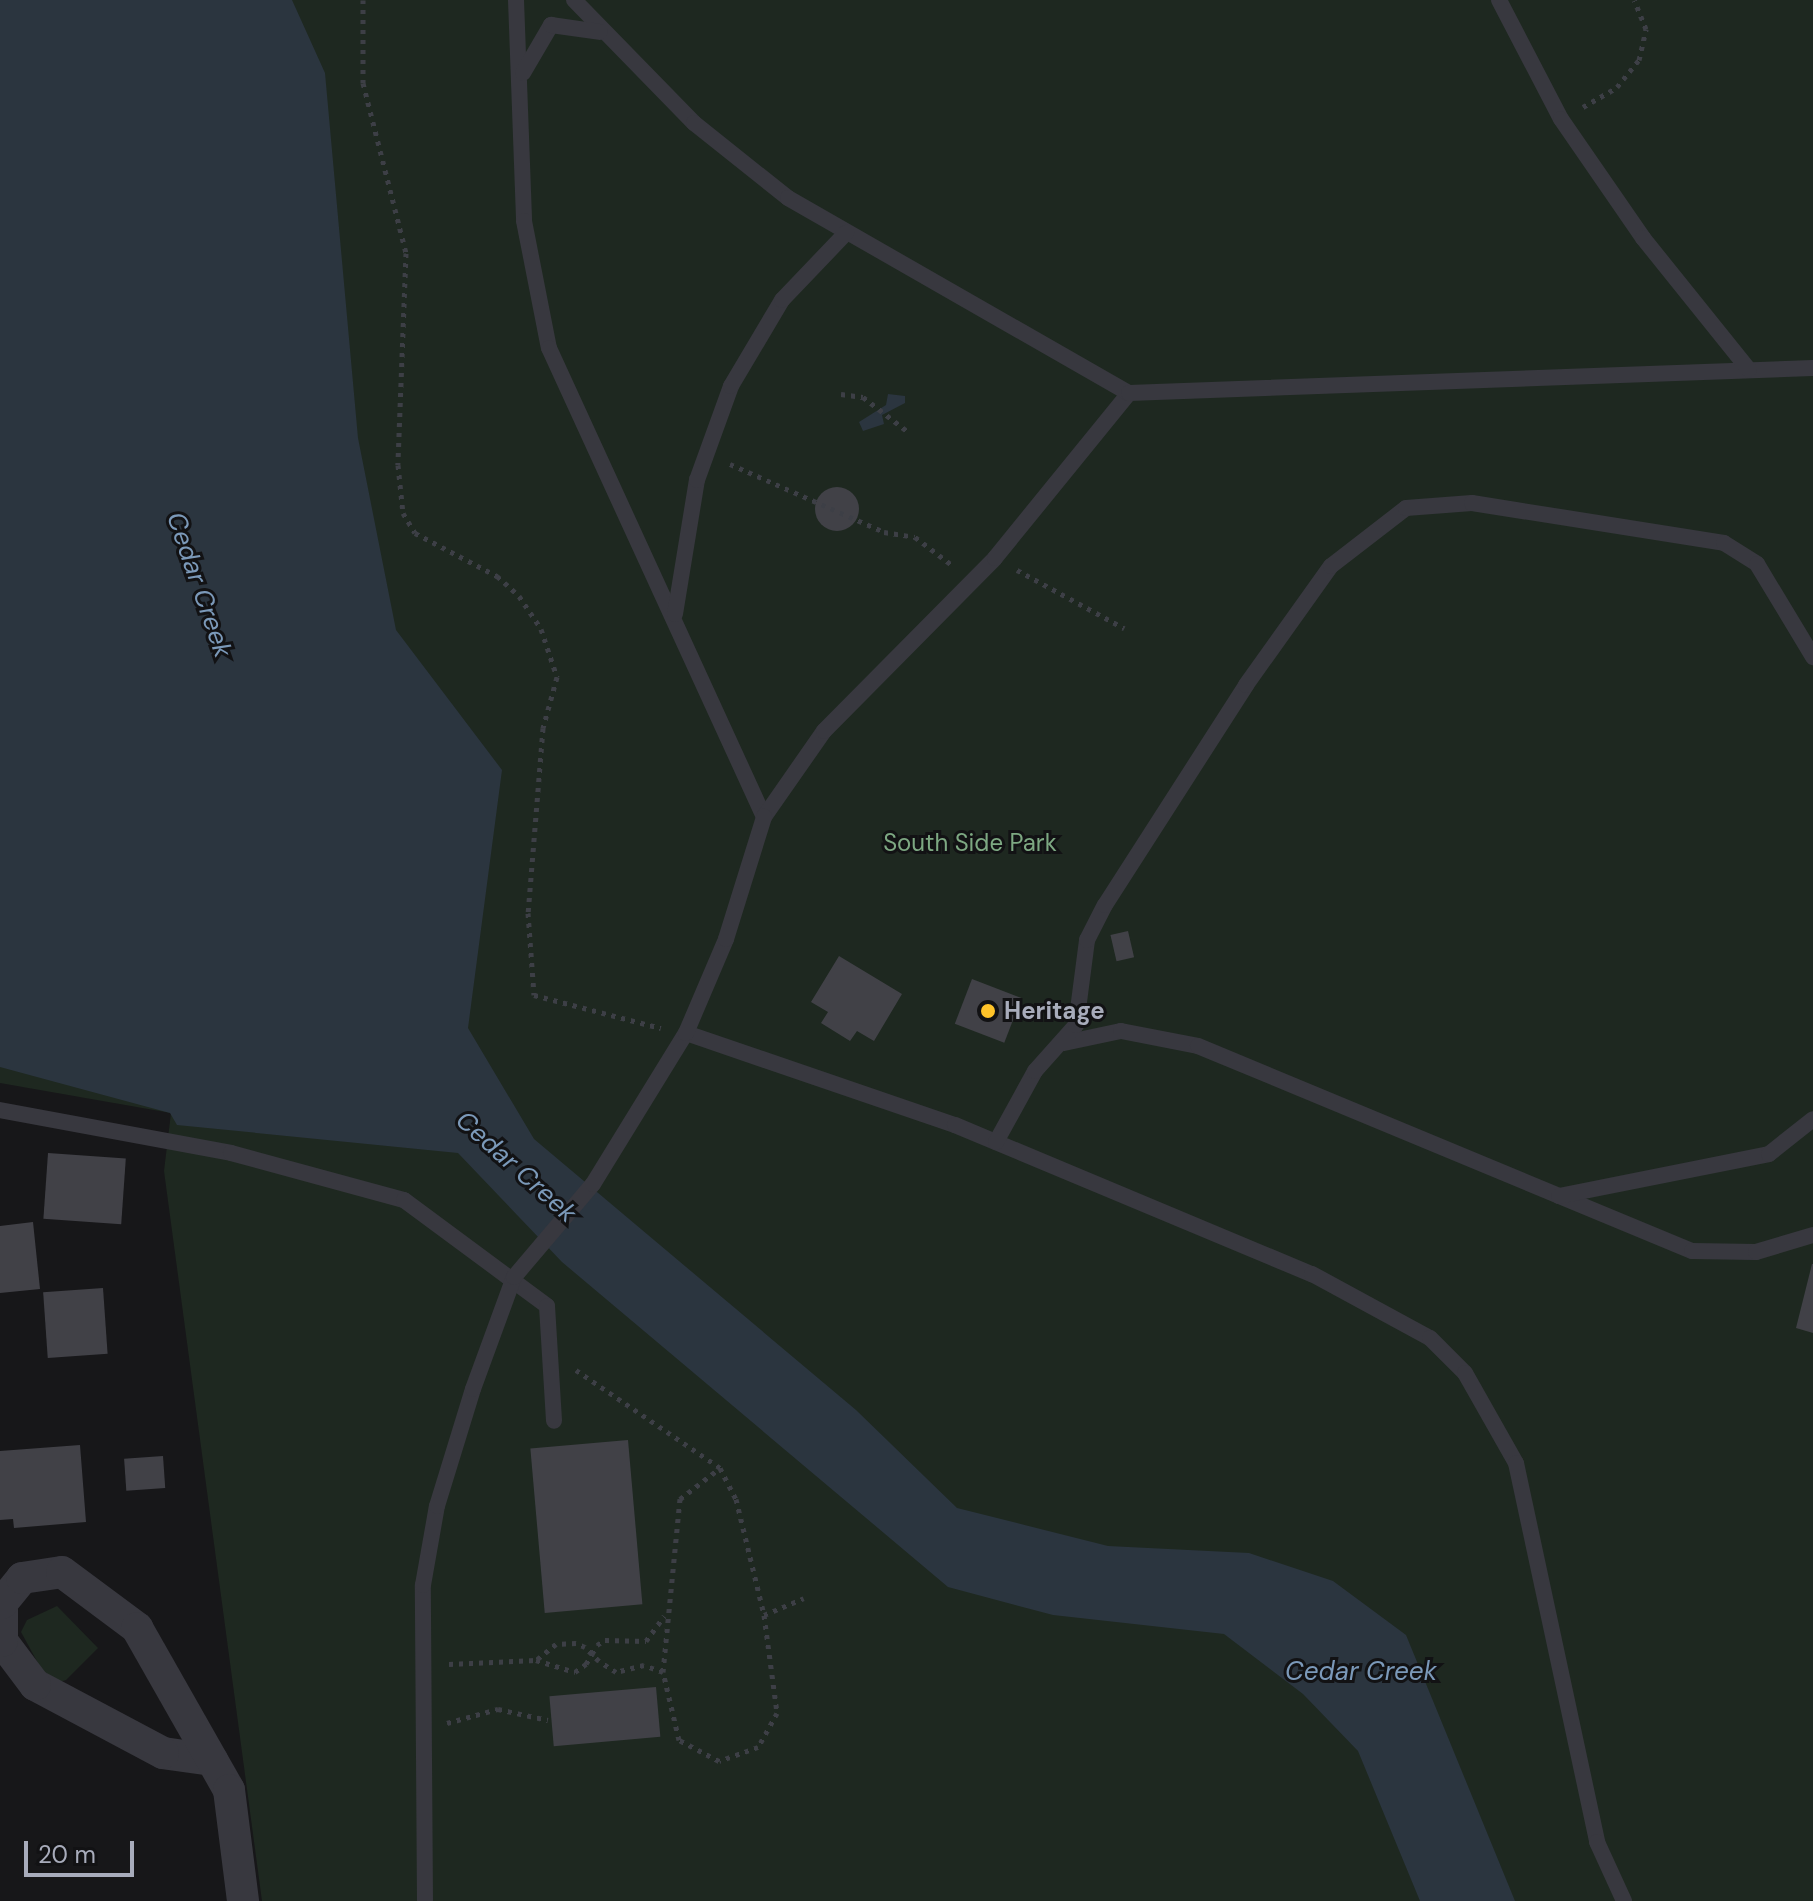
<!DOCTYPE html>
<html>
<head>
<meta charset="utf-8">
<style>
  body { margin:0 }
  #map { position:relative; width:1813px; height:1901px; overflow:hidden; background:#171719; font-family:"DM Sans",sans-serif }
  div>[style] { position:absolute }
  .green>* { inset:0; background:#1e2820 }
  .water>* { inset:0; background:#2b353f }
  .building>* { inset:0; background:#414147; transform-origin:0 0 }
  .round { border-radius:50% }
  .path>* { height:5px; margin-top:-2.5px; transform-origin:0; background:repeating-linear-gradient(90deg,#3d3f46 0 4px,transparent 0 10px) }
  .lane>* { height:16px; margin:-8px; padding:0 8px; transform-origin:8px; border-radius:8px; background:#38383f }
  .street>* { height:32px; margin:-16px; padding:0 16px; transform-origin:16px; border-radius:16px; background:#38383f }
  .dots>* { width:22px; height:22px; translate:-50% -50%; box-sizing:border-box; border:4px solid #121214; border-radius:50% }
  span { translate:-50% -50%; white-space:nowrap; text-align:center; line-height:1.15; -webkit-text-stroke:6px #121214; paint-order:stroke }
  .park-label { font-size:24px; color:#7da882 }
  .poi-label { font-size:24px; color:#a8acbb; font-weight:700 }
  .left { translate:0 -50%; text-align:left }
  .water-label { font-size:26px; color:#7b99b9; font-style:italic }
  .scale { position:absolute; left:24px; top:1841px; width:110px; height:36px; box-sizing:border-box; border:4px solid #a8acbb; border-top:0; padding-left:10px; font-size:24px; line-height:28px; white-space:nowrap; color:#a8acbb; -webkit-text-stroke:6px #121214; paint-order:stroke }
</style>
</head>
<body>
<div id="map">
  <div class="green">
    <i style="clip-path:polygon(0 0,1813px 0,1813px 1901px,262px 1901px,164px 1171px,171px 1113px,0 1083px)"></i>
    <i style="clip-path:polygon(57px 1606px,98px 1648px,66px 1680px,50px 1685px,21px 1632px,27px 1620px)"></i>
  </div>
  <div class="water">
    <i style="clip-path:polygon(0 0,292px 0,325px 73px,358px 438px,396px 630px,502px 770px,468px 1028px,534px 1139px,856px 1410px,957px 1508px,1108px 1546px,1249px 1553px,1333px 1581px,1406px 1635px,1515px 1901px,1420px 1901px,1358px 1751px,1303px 1694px,1224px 1634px,1053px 1615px,948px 1587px,562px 1262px,458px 1153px,177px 1125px,170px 1113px,0 1067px)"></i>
    <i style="clip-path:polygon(888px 394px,905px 396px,905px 403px,882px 415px,884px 424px,863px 431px,859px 422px,886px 405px)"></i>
  </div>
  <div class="building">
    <i class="round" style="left:815px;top:487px;width:44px;height:44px"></i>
    <i style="left:1128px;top:931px;width:27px;height:18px;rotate:77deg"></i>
    <i style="clip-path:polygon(839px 956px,902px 994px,874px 1041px,857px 1031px,850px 1041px,821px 1023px,828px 1012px,811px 1002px)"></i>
    <i style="left:972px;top:979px;width:53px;height:48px;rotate:21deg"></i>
    <i style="left:48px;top:1153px;width:78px;height:66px;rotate:4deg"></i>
    <i style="clip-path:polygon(33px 1222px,40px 1289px,0 1293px,0 1226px)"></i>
    <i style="clip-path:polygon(1812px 1264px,1813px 1264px,1813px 1333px,1796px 1328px)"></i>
    <i style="left:103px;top:1288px;width:66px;height:60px;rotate:86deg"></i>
    <i style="left:628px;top:1440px;width:165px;height:98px;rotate:85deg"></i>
    <i style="clip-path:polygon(80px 1445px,86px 1522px,14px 1528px,13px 1519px,0 1520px,0 1451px)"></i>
    <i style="left:163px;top:1456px;width:32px;height:39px;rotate:86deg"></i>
    <i style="left:656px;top:1687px;width:50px;height:107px;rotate:85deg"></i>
  </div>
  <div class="path">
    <i style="left:363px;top:0;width:83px;rotate:90deg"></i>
    <i style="left:363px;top:83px;width:175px;rotate:75.8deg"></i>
    <i style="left:406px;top:253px;width:212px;rotate:92.2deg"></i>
    <i style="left:398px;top:465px;width:48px;rotate:84.1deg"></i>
    <i style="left:403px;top:513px;width:23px;rotate:59deg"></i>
    <i style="left:415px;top:533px;width:93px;rotate:27.7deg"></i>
    <i style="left:497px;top:576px;width:30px;rotate:42deg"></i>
    <i style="left:519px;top:596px;width:40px;rotate:56deg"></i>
    <i style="left:541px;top:629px;width:51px;rotate:71.6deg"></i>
    <i style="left:557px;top:677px;width:53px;rotate:105.4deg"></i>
    <i style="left:543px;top:728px;width:186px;rotate:94.6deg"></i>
    <i style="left:528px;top:913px;width:82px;rotate:85.8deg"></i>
    <i style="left:534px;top:995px;width:131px;rotate:14.6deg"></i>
    <i style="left:1583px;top:107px;width:39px;rotate:-30deg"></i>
    <i style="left:1617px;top:87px;width:35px;rotate:-51deg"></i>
    <i style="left:1639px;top:60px;width:32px;rotate:-77deg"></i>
    <i style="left:1646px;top:29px;width:31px;rotate:-112deg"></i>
    <i style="left:841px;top:394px;width:22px;rotate:8deg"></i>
    <i style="left:863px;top:397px;width:56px;rotate:37.7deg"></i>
    <i style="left:730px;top:464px;width:168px;rotate:23.8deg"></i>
    <i style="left:884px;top:532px;width:31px;rotate:9deg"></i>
    <i style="left:915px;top:537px;width:48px;rotate:37.3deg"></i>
    <i style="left:1017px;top:570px;width:122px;rotate:28.5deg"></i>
    <i style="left:576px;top:1370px;width:174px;rotate:34.2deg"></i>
    <i style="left:720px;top:1468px;width:35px;rotate:63deg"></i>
    <i style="left:736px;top:1499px;width:119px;rotate:76.4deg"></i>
    <i style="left:764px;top:1615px;width:99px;rotate:82.4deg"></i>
    <i style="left:777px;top:1713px;width:39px;rotate:119deg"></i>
    <i style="left:758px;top:1747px;width:41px;rotate:160.3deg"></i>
    <i style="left:719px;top:1761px;width:45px;rotate:-152.3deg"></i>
    <i style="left:679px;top:1740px;width:70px;rotate:-103.2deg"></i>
    <i style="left:663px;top:1672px;width:174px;rotate:-84.4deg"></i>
    <i style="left:680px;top:1499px;width:51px;rotate:-37.8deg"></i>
    <i style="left:764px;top:1615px;width:43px;rotate:-23deg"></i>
    <i style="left:449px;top:1664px;width:87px;rotate:-2.6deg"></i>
    <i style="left:663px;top:1672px;width:20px;rotate:-160deg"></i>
    <i style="left:644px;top:1665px;width:29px;rotate:166deg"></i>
    <i style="left:616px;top:1672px;width:20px;rotate:-147deg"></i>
    <i style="left:599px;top:1661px;width:20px;rotate:-135deg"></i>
    <i style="left:585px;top:1647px;width:10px;rotate:-156deg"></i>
    <i style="left:576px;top:1643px;width:20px;rotate:177deg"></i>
    <i style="left:556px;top:1644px;width:26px;rotate:141deg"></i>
    <i style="left:536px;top:1660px;width:41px;rotate:17.1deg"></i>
    <i style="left:575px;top:1672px;width:14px;rotate:-36deg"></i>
    <i style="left:586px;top:1664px;width:12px;rotate:-59deg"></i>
    <i style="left:592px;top:1654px;width:10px;rotate:-61deg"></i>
    <i style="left:597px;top:1645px;width:9px;rotate:-32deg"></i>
    <i style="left:605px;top:1640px;width:41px;rotate:1.4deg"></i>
    <i style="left:646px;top:1641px;width:31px;rotate:-54deg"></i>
    <i style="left:447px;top:1723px;width:53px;rotate:-15.4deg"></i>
    <i style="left:498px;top:1709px;width:51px;rotate:12.4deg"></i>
  </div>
  <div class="lane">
    <i style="left:516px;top:0;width:221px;rotate:87.9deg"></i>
    <i style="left:524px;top:221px;width:129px;rotate:78.9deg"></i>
    <i style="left:549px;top:348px;width:516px;rotate:65.37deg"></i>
    <i style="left:764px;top:817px;width:105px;rotate:-55.1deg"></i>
    <i style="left:824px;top:731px;width:243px;rotate:-45.3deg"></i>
    <i style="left:995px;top:558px;width:213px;rotate:-50.9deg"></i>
    <i style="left:574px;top:0;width:172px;rotate:45.7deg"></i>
    <i style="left:694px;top:123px;width:120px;rotate:38.6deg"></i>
    <i style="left:788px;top:198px;width:393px;rotate:29.8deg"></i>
    <i style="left:1129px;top:393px;width:684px;rotate:-2.09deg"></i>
    <i style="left:1499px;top:0;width:134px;rotate:62.5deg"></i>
    <i style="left:1561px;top:119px;width:145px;rotate:55.4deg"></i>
    <i style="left:1643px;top:238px;width:169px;rotate:51.2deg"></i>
    <i style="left:523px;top:73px;width:56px;rotate:-59.7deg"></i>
    <i style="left:551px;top:25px;width:49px;rotate:8.1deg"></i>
    <i style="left:675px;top:614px;width:136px;rotate:-80.7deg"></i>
    <i style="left:697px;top:480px;width:100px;rotate:-70.1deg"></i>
    <i style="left:731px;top:386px;width:100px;rotate:-59.3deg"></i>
    <i style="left:782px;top:300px;width:93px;rotate:-46.3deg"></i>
    <i style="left:686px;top:1033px;width:284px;rotate:18.9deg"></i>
    <i style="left:955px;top:1125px;width:387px;rotate:22.7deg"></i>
    <i style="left:1312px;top:1274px;width:134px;rotate:28.5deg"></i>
    <i style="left:1430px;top:1338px;width:49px;rotate:45deg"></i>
    <i style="left:1465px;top:1373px;width:103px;rotate:60.5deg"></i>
    <i style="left:1516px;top:1463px;width:388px;rotate:77.9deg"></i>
    <i style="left:1597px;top:1842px;width:65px;rotate:65.4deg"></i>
    <i style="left:1064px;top:1043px;width:58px;rotate:-11.9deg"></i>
    <i style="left:1121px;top:1031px;width:78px;rotate:11deg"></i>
    <i style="left:1198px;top:1046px;width:535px;rotate:22.54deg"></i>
    <i style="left:1692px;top:1251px;width:64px;rotate:0.9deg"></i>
    <i style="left:1756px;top:1252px;width:59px;rotate:-16.6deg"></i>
    <i style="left:0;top:1110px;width:235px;rotate:10.5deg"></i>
    <i style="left:231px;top:1153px;width:179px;rotate:15.2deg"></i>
    <i style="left:404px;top:1200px;width:178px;rotate:36.5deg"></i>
    <i style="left:547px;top:1306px;width:115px;rotate:86.5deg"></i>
    <i style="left:996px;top:1142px;width:81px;rotate:-61.2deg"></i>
    <i style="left:1035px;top:1071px;width:62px;rotate:-48.3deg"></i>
    <i style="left:1076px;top:1025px;width:86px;rotate:-82.6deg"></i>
    <i style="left:1087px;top:940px;width:39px;rotate:-63deg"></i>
    <i style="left:1105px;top:905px;width:261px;rotate:-57.3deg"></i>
    <i style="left:1246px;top:685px;width:146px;rotate:-54.5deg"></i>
    <i style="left:1331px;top:566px;width:95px;rotate:-37.7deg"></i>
    <i style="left:1406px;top:508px;width:66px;rotate:-4.3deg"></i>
    <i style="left:1472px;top:503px;width:255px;rotate:9deg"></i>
    <i style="left:1724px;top:543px;width:39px;rotate:32deg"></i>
    <i style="left:1757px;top:564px;width:109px;rotate:58.9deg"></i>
    <i style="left:1559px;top:1196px;width:214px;rotate:-11.3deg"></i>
    <i style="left:1769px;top:1154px;width:56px;rotate:-38.5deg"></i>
    <i style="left:425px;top:1901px;width:316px;rotate:-90.4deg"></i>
    <i style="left:423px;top:1585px;width:80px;rotate:-80deg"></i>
    <i style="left:437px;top:1506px;width:122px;rotate:-72.9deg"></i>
    <i style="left:473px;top:1389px;width:119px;rotate:-69.9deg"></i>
    <i style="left:514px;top:1277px;width:122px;rotate:-49.7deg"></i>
    <i style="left:593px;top:1184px;width:177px;rotate:-58.4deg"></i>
    <i style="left:686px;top:1033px;width:102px;rotate:-66.9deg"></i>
    <i style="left:726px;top:939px;width:128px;rotate:-72.7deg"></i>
  </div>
  <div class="street">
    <i style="left:212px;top:1760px;width:49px;rotate:-171.9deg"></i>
    <i style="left:163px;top:1753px;width:145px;rotate:-152deg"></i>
    <i style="left:35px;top:1685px;width:55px;rotate:-126.9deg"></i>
    <i style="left:2px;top:1641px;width:38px;rotate:-90deg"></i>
    <i style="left:2px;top:1603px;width:32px;rotate:-51deg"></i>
    <i style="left:22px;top:1578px;width:40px;rotate:-8.5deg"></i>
    <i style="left:62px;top:1572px;width:94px;rotate:36.7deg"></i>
    <i style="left:137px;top:1628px;width:186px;rotate:60.4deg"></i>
    <i style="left:229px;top:1790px;width:112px;rotate:82.8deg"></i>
  </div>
  <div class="dots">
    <i style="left:988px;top:1011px;background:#ffc329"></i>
  </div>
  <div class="park-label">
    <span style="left:970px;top:843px">South Side Park</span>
  </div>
  <div class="poi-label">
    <span class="left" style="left:1004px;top:1011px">Heritage</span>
  </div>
  <div class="water-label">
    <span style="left:199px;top:585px;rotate:71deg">Cedar Creek</span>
    <span style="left:516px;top:1167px;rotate:42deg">Cedar Creek</span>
    <span style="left:1361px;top:1672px">Cedar Creek</span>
  </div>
  <div class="scale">20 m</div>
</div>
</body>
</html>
